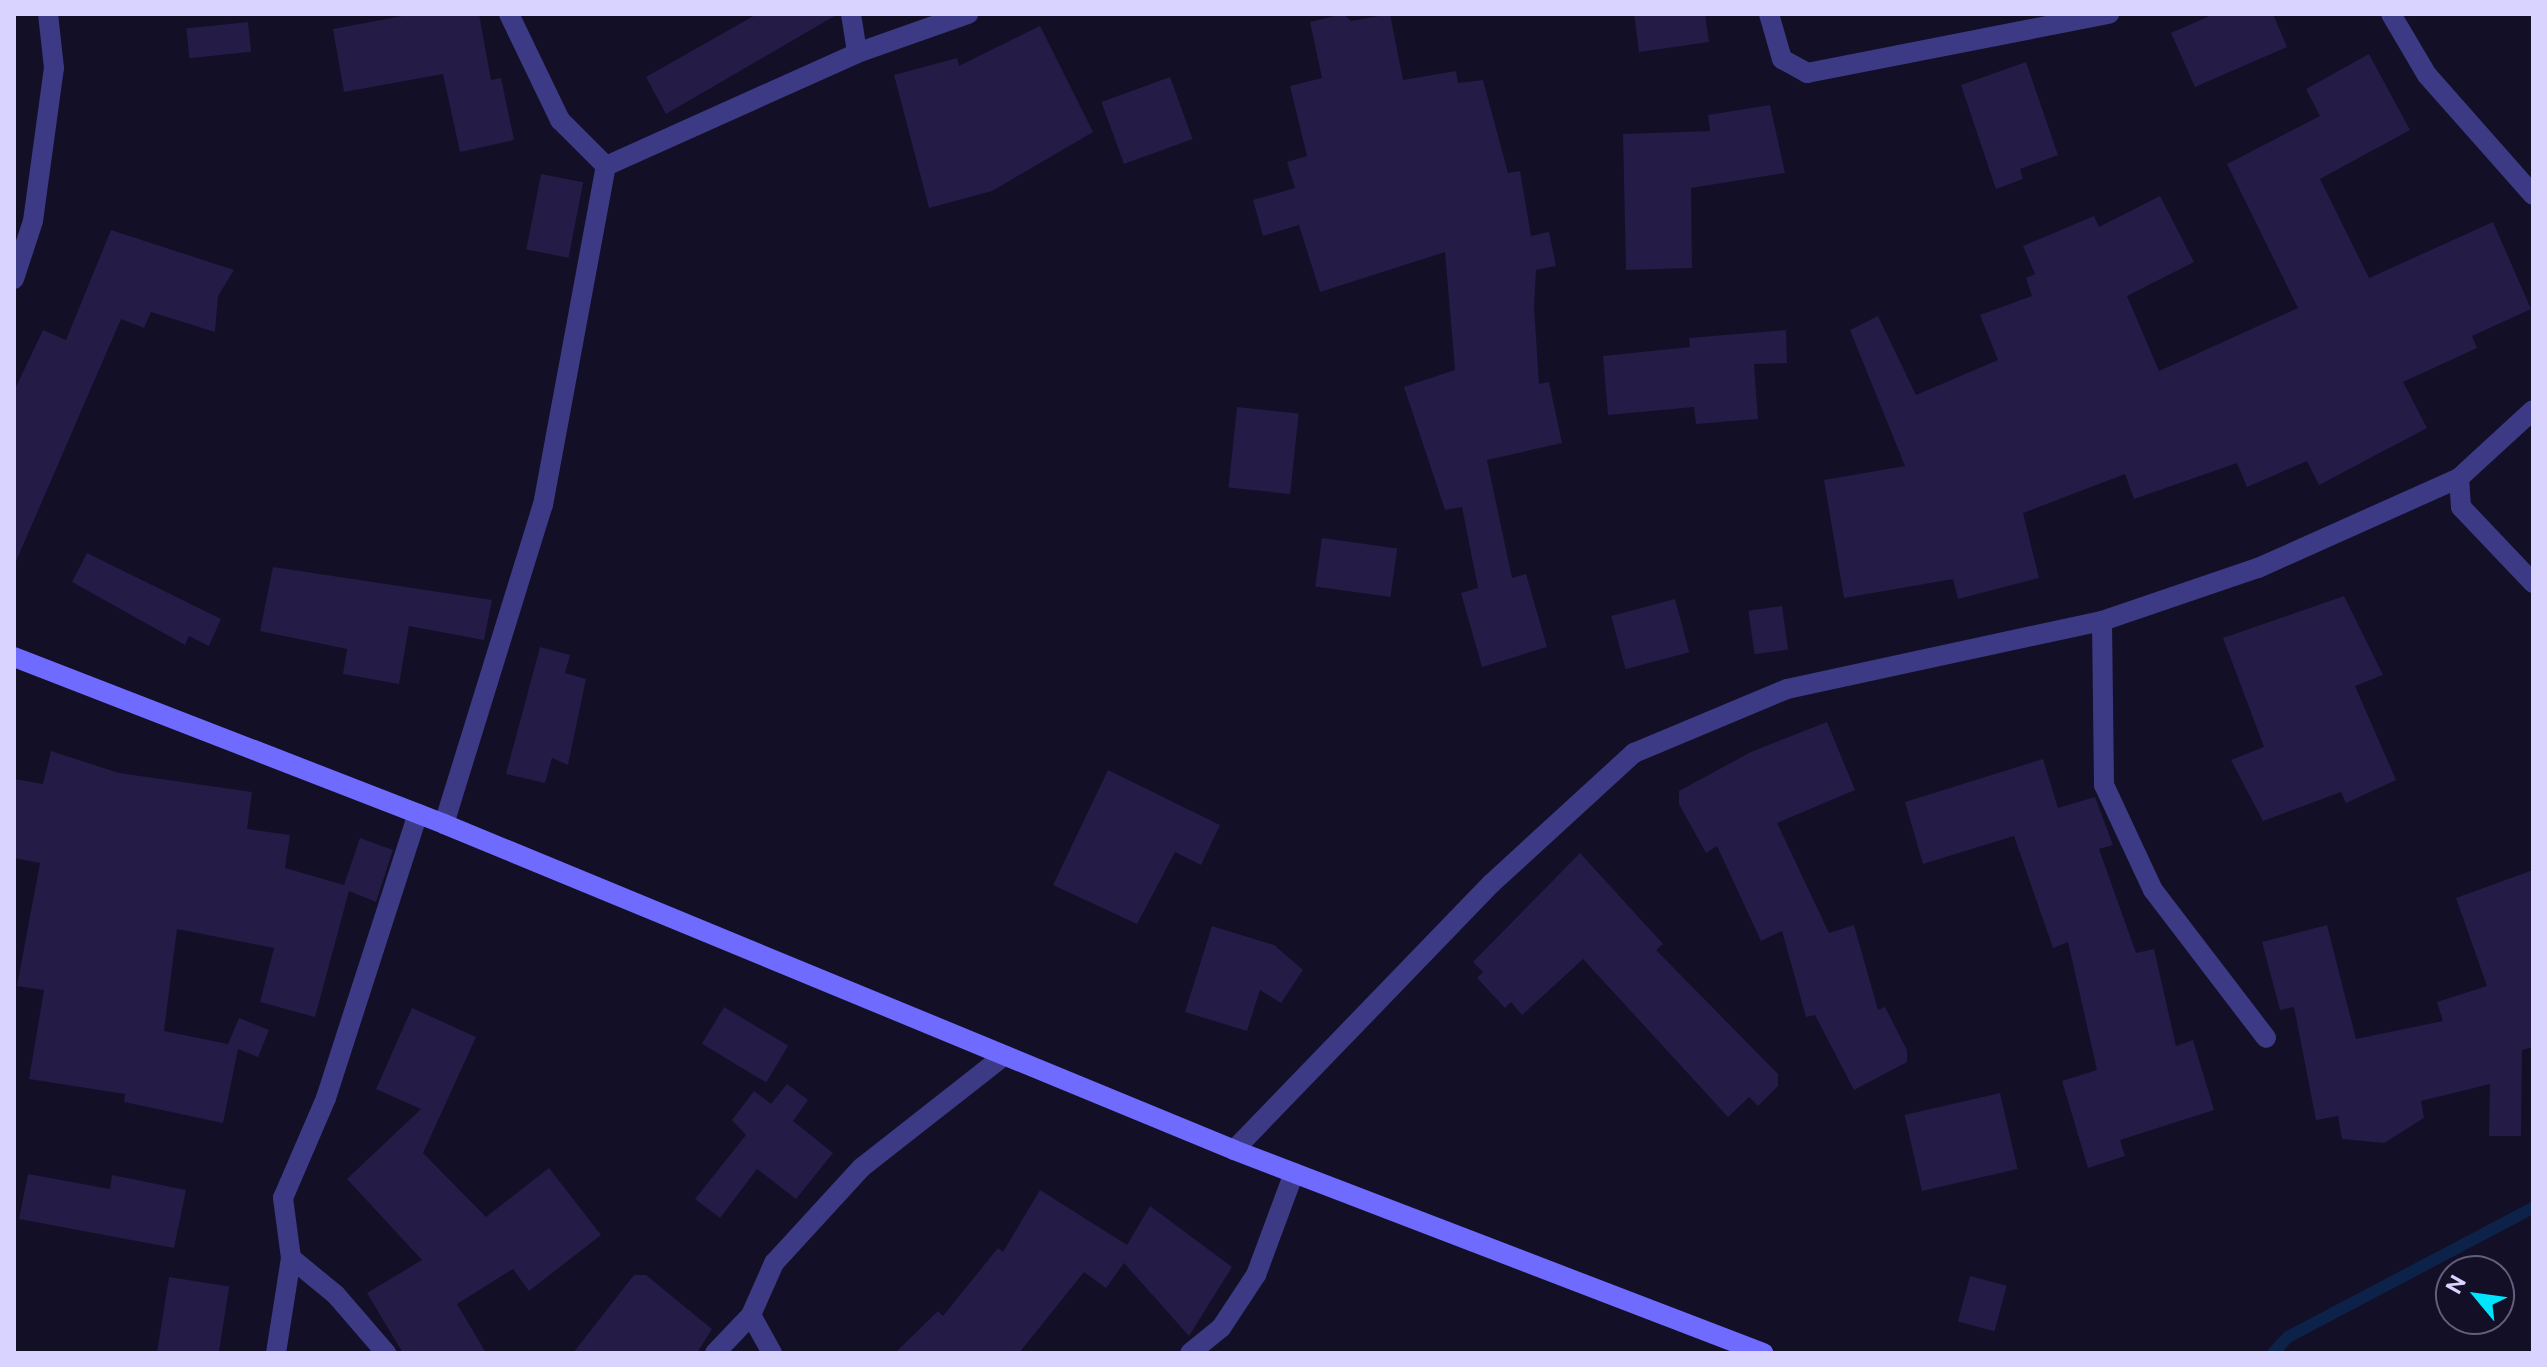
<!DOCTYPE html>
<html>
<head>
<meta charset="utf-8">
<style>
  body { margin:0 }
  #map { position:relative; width:2547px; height:1367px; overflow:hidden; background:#130f26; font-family:"Public Sans",sans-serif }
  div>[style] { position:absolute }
  .stream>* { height:12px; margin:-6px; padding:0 6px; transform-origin:6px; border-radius:6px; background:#0c2248 }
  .building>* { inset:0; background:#241b47; transform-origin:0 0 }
  .street>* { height:20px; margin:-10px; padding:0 10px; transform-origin:10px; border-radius:10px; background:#3d3a85 }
  .secondary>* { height:20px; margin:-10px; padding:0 10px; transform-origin:10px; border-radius:10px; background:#6f6bff }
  span { translate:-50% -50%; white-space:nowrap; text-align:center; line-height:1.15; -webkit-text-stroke:8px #130f26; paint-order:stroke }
  .frame { position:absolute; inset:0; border:16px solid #d9d4ff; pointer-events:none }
  .north { position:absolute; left:2435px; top:1255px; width:80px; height:80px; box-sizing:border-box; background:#130f26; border:2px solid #625e7d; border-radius:50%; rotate:299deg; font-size:22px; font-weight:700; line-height:32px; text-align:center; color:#d9d4ff }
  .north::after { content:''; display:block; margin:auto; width:28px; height:36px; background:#00e5ff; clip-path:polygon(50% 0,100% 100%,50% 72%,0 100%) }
</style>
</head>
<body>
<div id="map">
  <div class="stream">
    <i style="left:2273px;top:1353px;width:22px;rotate:-47deg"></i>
    <i style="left:2288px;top:1337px;width:277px;rotate:-27.8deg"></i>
  </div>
  <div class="building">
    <i style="clip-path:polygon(413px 14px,479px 14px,491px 80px,501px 78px,514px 140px,460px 152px,443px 74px,344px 92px,333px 29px)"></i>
    <i style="clip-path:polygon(757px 14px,838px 14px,666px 114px,646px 77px)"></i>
    <i style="clip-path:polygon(1343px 14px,1351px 21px,1390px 14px,1403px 80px,1456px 71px,1458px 83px,1483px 80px,1508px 173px,1520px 171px,1531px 236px,1549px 232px,1556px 266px,1536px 270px,1534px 307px,1539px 384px,1549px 382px,1562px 443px,1487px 460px,1512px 578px,1526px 574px,1547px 647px,1482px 667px,1461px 593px,1478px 588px,1462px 507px,1445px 510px,1404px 387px,1455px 370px,1445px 252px,1320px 292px,1299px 225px,1263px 236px,1253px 200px,1295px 188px,1287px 162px,1307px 156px,1290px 86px,1322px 78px,1310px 22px)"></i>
    <i style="clip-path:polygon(1634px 14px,1705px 14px,1709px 42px,1639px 52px)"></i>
    <i style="clip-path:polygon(2214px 14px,2273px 14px,2287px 47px,2195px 87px,2171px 33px)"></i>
    <i style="left:248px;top:22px;width:30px;height:62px;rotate:84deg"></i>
    <i style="clip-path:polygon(1040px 26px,1093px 132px,992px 191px,929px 208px,894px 75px,957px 58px,959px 66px)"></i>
    <i style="clip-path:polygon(2369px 54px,2410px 130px,2320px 179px,2369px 278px,2493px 222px,2531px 309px,2472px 336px,2477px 348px,2403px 382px,2427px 428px,2319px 485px,2307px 461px,2247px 487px,2237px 463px,2134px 499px,2125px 474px,2023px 513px,2039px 578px,1958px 599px,1953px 579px,1844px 598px,1824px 480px,1905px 466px,1850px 330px,1878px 316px,1916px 395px,1998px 360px,1980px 315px,2032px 296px,2026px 278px,2035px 274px,2023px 246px,2094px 216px,2099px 227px,2160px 196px,2194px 262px,2127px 296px,2159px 371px,2298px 308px,2227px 164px,2320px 116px,2306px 89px)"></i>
    <i style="clip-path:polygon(2026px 62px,2058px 155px,2020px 169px,2023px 179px,1996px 189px,1961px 85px)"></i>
    <i style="left:1170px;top:77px;width:66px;height:73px;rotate:70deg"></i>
    <i style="clip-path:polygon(1770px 105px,1785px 173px,1691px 188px,1692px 268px,1626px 270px,1623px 134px,1710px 131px,1708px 115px)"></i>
    <i style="left:541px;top:174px;width:43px;height:77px;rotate:11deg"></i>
    <i style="clip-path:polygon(111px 230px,234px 270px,218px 296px,215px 332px,151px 312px,144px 328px,121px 319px,14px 566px,14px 391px,43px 330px,66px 340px)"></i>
    <i style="clip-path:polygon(1786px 330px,1787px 363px,1754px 364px,1758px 419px,1696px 424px,1694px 407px,1608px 415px,1603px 356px,1690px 347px,1689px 338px)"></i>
    <i style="left:1237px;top:407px;width:62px;height:81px;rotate:6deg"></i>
    <i style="left:1322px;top:538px;width:76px;height:49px;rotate:8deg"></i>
    <i style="clip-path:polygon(87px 553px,221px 619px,209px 646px,189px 636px,185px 645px,72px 582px)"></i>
    <i style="clip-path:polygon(273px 567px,492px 600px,484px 640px,409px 626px,399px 684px,343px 674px,347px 649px,260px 631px)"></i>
    <i style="clip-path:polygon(2344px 596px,2383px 675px,2355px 686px,2396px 780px,2346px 803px,2341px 792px,2263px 821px,2231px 760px,2264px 747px,2223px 638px)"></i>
    <i style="left:1675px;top:599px;width:55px;height:66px;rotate:75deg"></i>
    <i style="left:1782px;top:606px;width:44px;height:34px;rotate:82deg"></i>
    <i style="clip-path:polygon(540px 647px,570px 655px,565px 673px,586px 679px,568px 765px,552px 758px,545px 783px,506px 774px)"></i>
    <i style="clip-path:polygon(1827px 722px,1855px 790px,1777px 823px,1829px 933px,1854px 925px,1878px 1010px,1885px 1007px,1907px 1050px,1907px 1062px,1854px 1090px,1815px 1015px,1806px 1017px,1782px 931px,1761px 941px,1717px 846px,1706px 853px,1679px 804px,1679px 791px,1751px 752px)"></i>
    <i style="clip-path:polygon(51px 751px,119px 773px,252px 792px,247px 829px,290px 835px,285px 868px,344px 885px,360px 838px,393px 850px,376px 902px,349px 891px,315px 1017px,260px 1002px,274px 948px,177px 929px,164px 1031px,228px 1044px,239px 1018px,269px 1030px,258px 1057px,238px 1049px,223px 1123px,124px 1102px,125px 1094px,29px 1079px,44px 990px,17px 986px,40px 863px,14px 858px,14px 779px,43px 784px)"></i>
    <i style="clip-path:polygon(2043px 759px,2058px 808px,2095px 797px,2113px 845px,2099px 849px,2136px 953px,2154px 949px,2176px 1046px,2193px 1040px,2214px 1110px,2120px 1140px,2125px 1156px,2088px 1168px,2062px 1081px,2097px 1070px,2068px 942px,2053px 948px,2014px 836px,1923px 864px,1905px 802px)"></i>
    <i style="clip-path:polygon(1108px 770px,1220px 825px,1201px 865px,1175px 852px,1137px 924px,1053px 885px)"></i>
    <i style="clip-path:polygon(1580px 853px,1663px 944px,1656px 950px,1778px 1074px,1778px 1086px,1758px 1106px,1749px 1097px,1728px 1117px,1583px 959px,1522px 1015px,1511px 1002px,1505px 1008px,1477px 978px,1483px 972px,1473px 962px)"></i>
    <i style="clip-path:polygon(2533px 870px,2533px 1047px,2522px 1050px,2521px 1136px,2489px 1136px,2490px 1084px,2421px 1101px,2424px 1118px,2384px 1143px,2342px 1139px,2338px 1116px,2316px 1120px,2294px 1007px,2280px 1010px,2262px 942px,2327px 925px,2356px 1039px,2443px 1021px,2437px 1002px,2487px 986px,2456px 898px)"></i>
    <i style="clip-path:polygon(1212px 926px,1274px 945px,1303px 970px,1281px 1003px,1260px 990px,1247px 1031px,1185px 1012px)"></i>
    <i style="left:724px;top:1007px;width:75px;height:43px;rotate:31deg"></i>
    <i style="clip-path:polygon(412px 1008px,476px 1037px,423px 1153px,486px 1217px,549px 1168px,601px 1235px,529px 1291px,513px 1269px,457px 1304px,486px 1353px,403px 1353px,367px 1293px,422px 1260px,347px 1179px,421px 1109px,376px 1089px)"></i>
    <i style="clip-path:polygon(787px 1084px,808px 1100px,793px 1121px,833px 1153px,796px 1199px,757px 1169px,720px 1218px,695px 1199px,746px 1135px,732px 1120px,754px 1091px,771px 1104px)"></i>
    <i style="left:2000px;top:1093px;width:78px;height:98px;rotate:77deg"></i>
    <i style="clip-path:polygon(28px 1174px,110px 1189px,112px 1175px,186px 1190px,174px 1248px,19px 1219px)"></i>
    <i style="clip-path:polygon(1040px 1190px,1127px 1245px,1150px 1206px,1232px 1267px,1189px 1336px,1124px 1263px,1106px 1288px,1084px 1272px,1019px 1353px,895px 1353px,938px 1311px,943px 1316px,998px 1248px,1003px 1252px)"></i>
    <i style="clip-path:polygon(634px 1275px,646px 1275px,712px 1329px,697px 1353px,573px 1353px)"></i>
    <i style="left:1970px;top:1276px;width:38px;height:47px;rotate:15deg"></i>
    <i style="left:169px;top:1277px;width:61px;height:77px;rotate:9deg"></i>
  </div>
  <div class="street">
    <i style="left:509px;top:14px;width:118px;rotate:64.3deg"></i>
    <i style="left:560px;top:120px;width:65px;rotate:45deg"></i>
    <i style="left:851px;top:14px;width:39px;rotate:81deg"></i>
    <i style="left:1769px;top:14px;width:47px;rotate:73.9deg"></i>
    <i style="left:1782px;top:59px;width:29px;rotate:29deg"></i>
    <i style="left:1807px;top:73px;width:308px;rotate:-11.1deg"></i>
    <i style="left:2391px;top:14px;width:71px;rotate:59.5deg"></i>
    <i style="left:2427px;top:75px;width:160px;rotate:48.5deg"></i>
    <i style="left:606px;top:166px;width:275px;rotate:-24.2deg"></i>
    <i style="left:857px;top:53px;width:118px;rotate:-19.4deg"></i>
    <i style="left:14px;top:279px;width:61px;rotate:-71.9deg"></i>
    <i style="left:33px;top:221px;width:154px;rotate:-82.2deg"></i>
    <i style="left:54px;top:68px;width:54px;rotate:-96.3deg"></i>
    <i style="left:2459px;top:478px;width:29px;rotate:86deg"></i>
    <i style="left:2461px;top:507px;width:105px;rotate:46.5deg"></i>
    <i style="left:2102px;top:621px;width:164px;rotate:89.3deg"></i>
    <i style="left:2104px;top:785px;width:116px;rotate:65deg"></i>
    <i style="left:2153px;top:890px;width:186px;rotate:52.6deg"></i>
    <i style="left:444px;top:824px;width:334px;rotate:-72.8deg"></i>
    <i style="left:543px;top:505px;width:345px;rotate:-79.5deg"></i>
    <i style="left:1234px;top:1150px;width:371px;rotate:-46deg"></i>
    <i style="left:1492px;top:883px;width:193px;rotate:-42.5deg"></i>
    <i style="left:1634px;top:753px;width:166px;rotate:-22.7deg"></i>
    <i style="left:1787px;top:689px;width:322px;rotate:-12.2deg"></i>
    <i style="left:2102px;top:621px;width:165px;rotate:-18.8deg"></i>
    <i style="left:2258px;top:568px;width:220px;rotate:-24.1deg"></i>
    <i style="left:2459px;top:478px;width:100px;rotate:-42.6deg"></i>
    <i style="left:291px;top:1258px;width:58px;rotate:39.4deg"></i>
    <i style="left:336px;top:1295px;width:77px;rotate:49.2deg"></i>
    <i style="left:276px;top:1353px;width:96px;rotate:-81deg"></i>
    <i style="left:291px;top:1258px;width:61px;rotate:-97.6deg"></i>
    <i style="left:283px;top:1198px;width:109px;rotate:-66.7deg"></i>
    <i style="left:326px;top:1098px;width:299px;rotate:-72.1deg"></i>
    <i style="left:715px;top:1353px;width:52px;rotate:-46.5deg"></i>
    <i style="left:772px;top:1353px;width:43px;rotate:-118.9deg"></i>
    <i style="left:751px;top:1315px;width:57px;rotate:-66.1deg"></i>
    <i style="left:774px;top:1263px;width:129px;rotate:-47.5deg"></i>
    <i style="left:861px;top:1168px;width:182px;rotate:-38.1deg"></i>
    <i style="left:1190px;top:1353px;width:40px;rotate:-39deg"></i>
    <i style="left:1221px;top:1328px;width:64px;rotate:-56.6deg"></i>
    <i style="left:1256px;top:1275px;width:109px;rotate:-69.6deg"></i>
  </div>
  <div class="secondary">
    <i style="left:14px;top:657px;width:461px;rotate:21.2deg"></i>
    <i style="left:444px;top:824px;width:855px;rotate:22.42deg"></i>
    <i style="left:1234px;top:1150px;width:567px;rotate:20.99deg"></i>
  </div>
  <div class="frame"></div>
  <div class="north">N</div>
</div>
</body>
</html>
